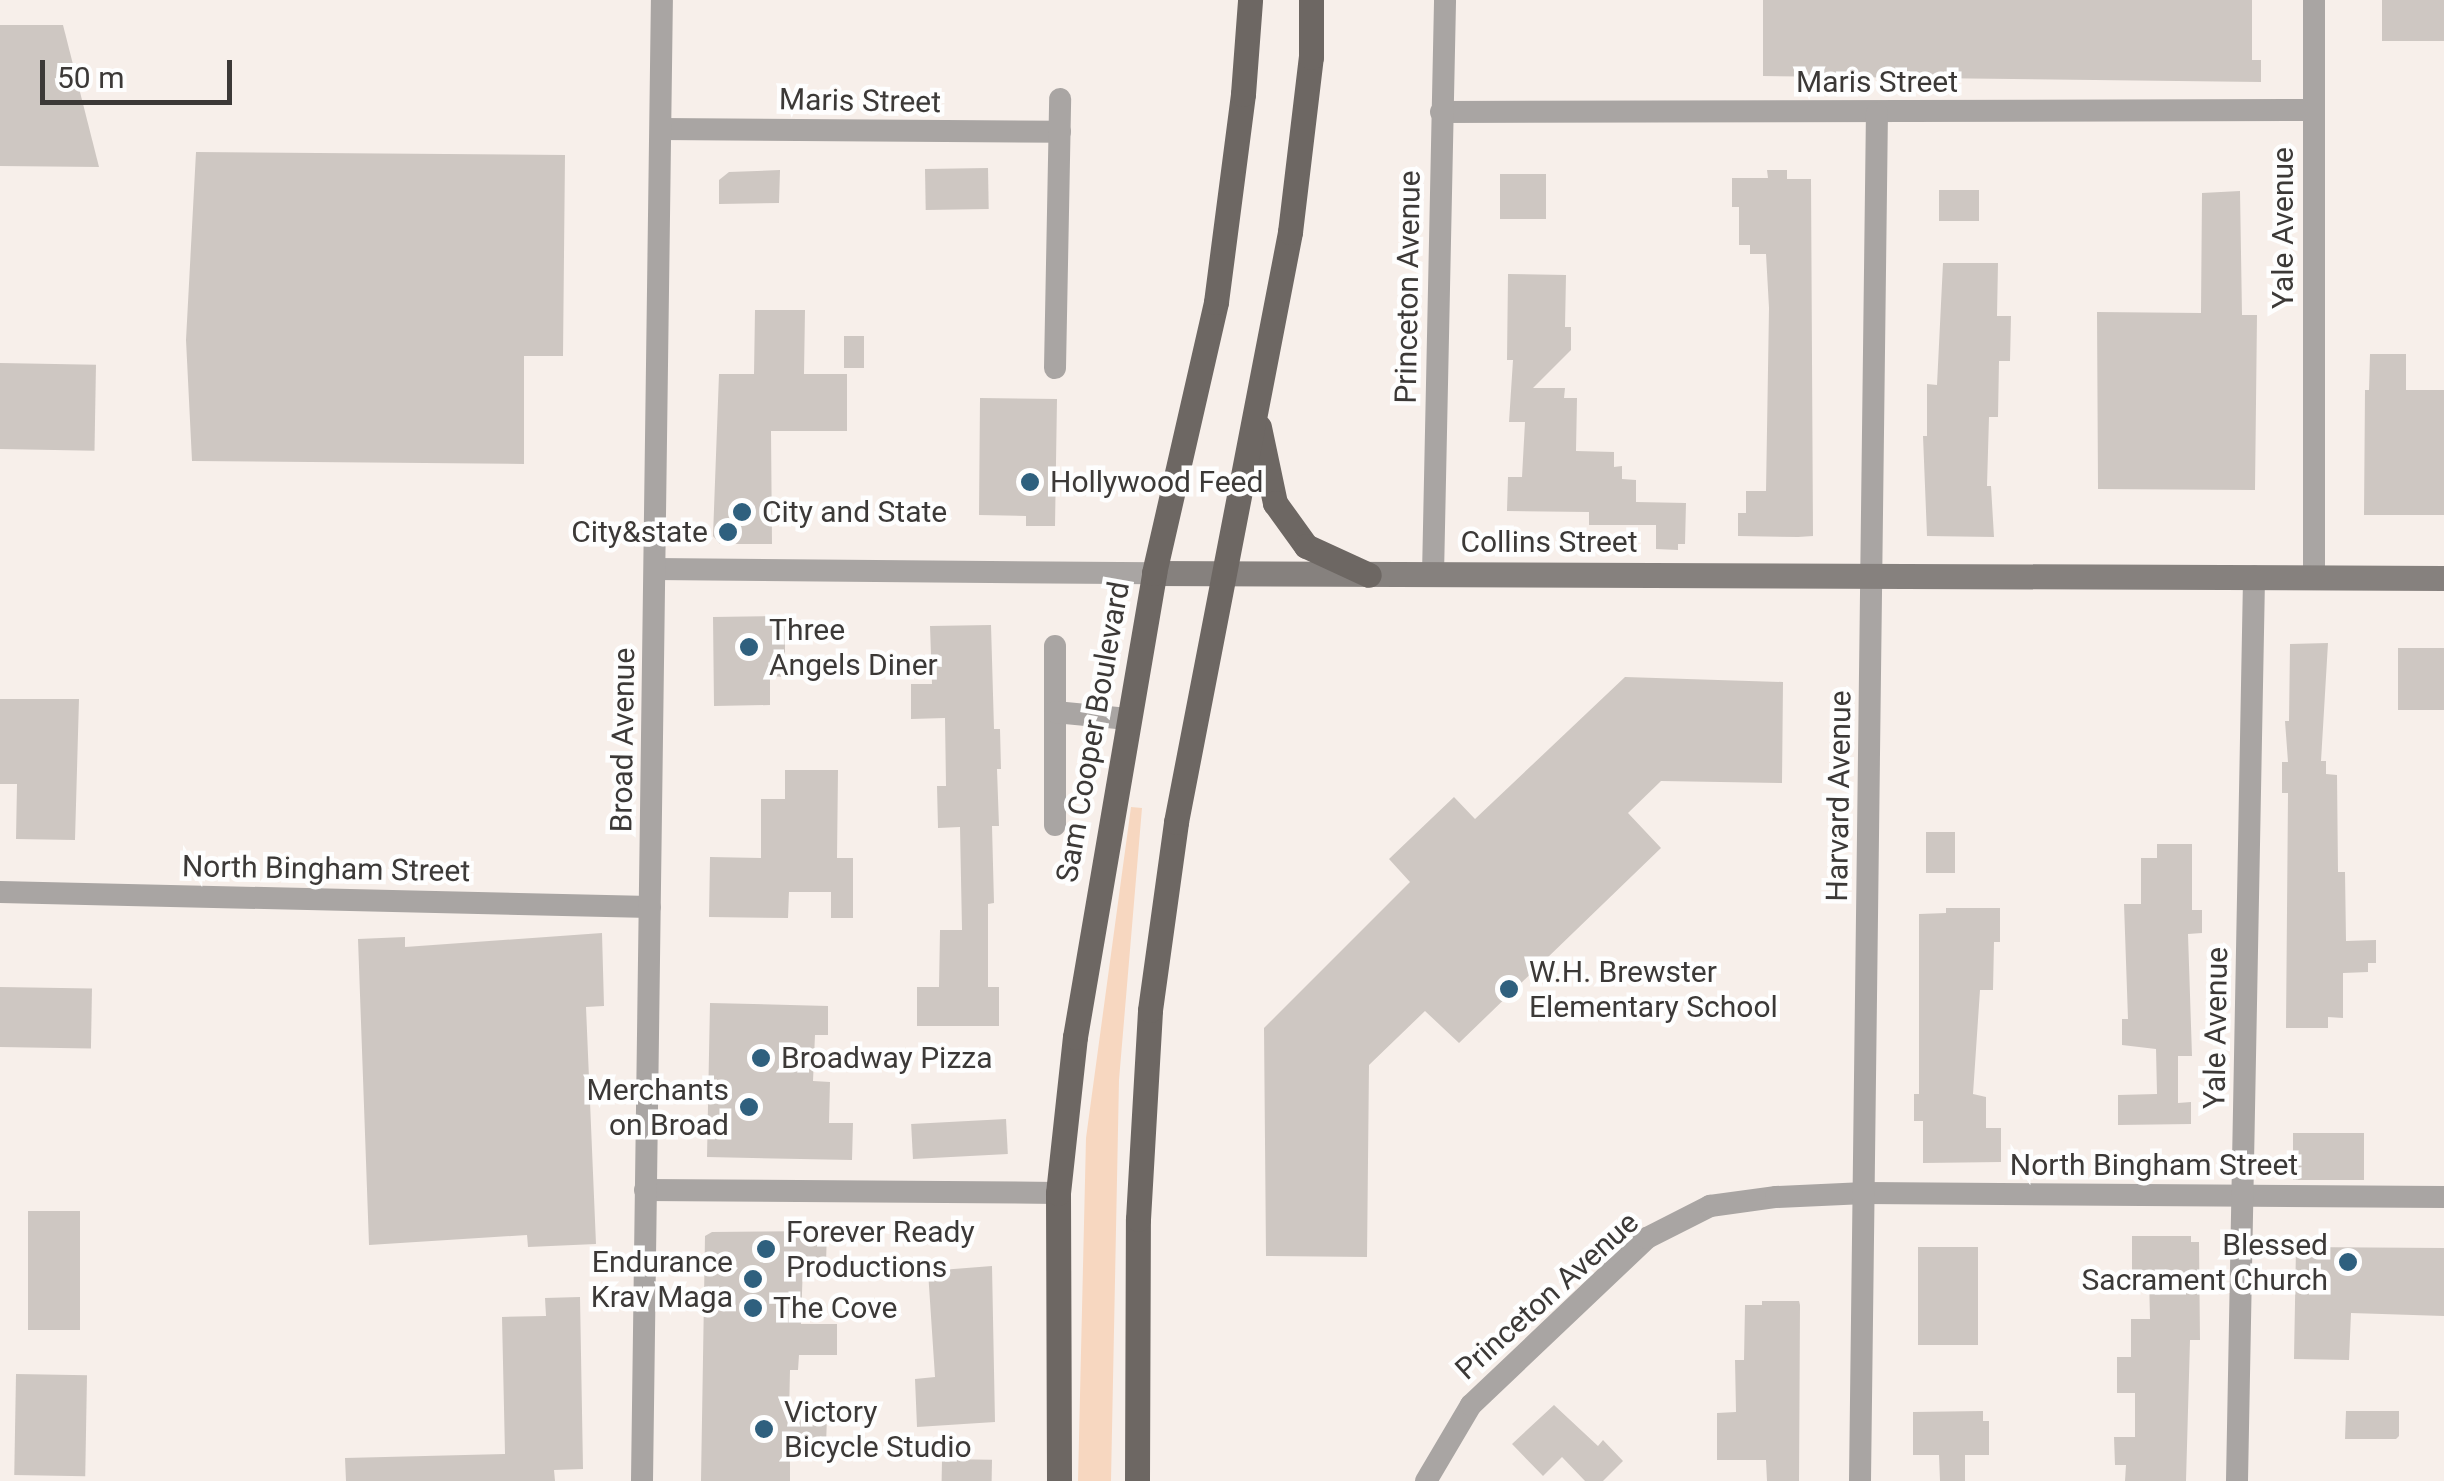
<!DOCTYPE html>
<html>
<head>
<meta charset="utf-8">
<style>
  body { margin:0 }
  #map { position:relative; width:2444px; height:1481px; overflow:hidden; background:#f7efea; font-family:Roboto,sans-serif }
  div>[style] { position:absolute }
  .green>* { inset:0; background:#f7d7c0 }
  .building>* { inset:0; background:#cec7c2; transform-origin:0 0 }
  .street>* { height:22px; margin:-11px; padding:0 11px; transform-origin:11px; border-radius:11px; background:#a9a5a3 }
  .secondary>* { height:25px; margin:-12.5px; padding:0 12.5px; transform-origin:12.5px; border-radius:12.5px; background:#86817e }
  .primary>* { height:25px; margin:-12.5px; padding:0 12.5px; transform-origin:12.5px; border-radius:12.5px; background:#6d6763 }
  .dots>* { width:28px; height:28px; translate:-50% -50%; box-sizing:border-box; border:5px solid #fefefe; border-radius:50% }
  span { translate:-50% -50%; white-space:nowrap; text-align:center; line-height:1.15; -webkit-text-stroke:9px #fefefe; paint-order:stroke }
  .street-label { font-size:30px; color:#3c3937 }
  .poi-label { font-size:30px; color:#3c3937 }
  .left { translate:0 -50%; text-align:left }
  .right { translate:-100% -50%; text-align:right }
  .scale { position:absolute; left:40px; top:60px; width:192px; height:45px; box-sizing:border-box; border:5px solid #3c3937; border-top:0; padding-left:12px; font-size:30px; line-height:35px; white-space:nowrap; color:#3c3937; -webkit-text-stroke:8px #fefefe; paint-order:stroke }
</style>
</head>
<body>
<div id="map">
  <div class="green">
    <i style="clip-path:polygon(1131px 807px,1142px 808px,1119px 1080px,1111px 1481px,1078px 1481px,1086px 1138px)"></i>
  </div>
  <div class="building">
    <i style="clip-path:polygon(1763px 0,2252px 0,2252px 60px,2261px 60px,2261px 82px,1763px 76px)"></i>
    <i style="left:2382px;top:0;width:62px;height:41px"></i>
    <i style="clip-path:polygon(0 25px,63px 25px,99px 167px,0 166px)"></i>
    <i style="clip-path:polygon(196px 152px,565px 155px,563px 356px,524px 356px,524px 464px,192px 461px,186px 340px)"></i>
    <i style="left:988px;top:168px;width:41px;height:63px;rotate:89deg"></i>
    <i style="clip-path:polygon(780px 170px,779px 203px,719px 204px,719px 180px,729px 172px)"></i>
    <i style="clip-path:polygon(1767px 170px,1787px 170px,1787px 179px,1811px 179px,1813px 536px,1798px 537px,1738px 536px,1738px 513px,1746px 513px,1746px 491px,1766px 491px,1769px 308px,1766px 254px,1750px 254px,1750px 245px,1739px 245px,1739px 207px,1732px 207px,1732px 178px,1768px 178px)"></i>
    <i style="left:1500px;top:174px;width:46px;height:45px"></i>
    <i style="left:1939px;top:190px;width:40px;height:31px"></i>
    <i style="clip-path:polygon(2240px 191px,2242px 315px,2257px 315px,2255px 490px,2098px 489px,2097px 312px,2201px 313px,2202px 193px)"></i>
    <i style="clip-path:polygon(1943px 263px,1998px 263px,1997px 316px,2011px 316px,2010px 361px,1999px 361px,1998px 417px,1989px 417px,1987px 486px,1991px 486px,1994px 537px,1927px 536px,1923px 436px,1927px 436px,1927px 384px,1937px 385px)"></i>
    <i style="clip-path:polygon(1508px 274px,1566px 275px,1565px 327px,1571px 327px,1571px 350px,1533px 388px,1565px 388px,1564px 398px,1577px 398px,1576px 451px,1614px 452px,1614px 467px,1622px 466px,1622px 479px,1636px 480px,1636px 502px,1686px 503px,1685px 544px,1678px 544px,1678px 550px,1656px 549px,1656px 525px,1589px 525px,1589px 512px,1507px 511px,1508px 477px,1522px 477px,1525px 422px,1509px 422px,1513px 360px,1507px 360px)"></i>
    <i style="clip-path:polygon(755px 310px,805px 310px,804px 374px,847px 374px,847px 431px,771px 431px,772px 544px,720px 544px,713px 536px,719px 374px,754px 374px)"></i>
    <i style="left:844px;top:336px;width:20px;height:32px"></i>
    <i style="clip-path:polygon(2370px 354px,2406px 354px,2406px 390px,2444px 390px,2444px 515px,2364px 515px,2365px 390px,2369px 390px)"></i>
    <i style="left:0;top:363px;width:96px;height:86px;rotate:1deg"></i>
    <i style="clip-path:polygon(980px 398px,1057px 399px,1055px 526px,1026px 526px,1026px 516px,979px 515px)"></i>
    <i style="clip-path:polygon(785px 616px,785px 677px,770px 676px,770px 705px,714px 706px,713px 617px)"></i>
    <i style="clip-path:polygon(991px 625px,994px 729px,1000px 729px,1001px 769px,997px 769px,999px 826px,992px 826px,994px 903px,988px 904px,988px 987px,999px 987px,999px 1026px,917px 1026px,917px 987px,939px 987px,940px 930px,962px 930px,960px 827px,938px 828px,937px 786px,946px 786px,945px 718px,911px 719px,911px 684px,932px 684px,930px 626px)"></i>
    <i style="clip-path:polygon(2328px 643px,2321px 761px,2326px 761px,2326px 774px,2337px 775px,2338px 872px,2345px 872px,2346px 941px,2376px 940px,2376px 963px,2368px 963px,2368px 972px,2343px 973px,2343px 1018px,2328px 1017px,2328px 1028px,2286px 1028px,2288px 793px,2282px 793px,2282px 762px,2288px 762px,2285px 721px,2289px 721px,2290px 644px)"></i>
    <i style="left:2398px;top:648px;width:46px;height:62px"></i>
    <i style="clip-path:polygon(1625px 677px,1783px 682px,1782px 783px,1661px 781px,1628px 813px,1661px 848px,1459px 1043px,1425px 1011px,1369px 1065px,1367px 1257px,1266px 1256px,1264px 1028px,1410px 882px,1389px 859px,1454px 797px,1475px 819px)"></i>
    <i style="clip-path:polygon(0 699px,79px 699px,75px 840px,16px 839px,17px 784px,0 784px)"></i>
    <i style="clip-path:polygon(785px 770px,838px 770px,837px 858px,853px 858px,853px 918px,831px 918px,831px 892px,789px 892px,788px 918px,709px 917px,710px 857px,761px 858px,761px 799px,785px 799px)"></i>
    <i style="left:1926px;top:832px;width:29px;height:41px"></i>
    <i style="clip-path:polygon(2157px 844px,2192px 844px,2192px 910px,2202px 910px,2202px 933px,2188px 934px,2192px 1056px,2178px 1056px,2178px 1103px,2191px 1102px,2191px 1124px,2118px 1125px,2118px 1095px,2157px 1094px,2156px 1049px,2122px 1045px,2122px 1019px,2128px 1019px,2124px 904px,2141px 904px,2141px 858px,2157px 858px)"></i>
    <i style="clip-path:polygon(1946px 908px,2000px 908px,2000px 942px,1994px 942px,1993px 990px,1980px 990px,1973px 1094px,1986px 1097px,1986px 1128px,2001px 1128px,2001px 1162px,1923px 1163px,1923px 1121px,1914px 1121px,1914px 1094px,1919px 1094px,1919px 914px,1946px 913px)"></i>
    <i style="clip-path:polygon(602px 933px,604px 1006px,586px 1007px,596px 1244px,528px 1247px,527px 1235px,369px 1245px,358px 939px,405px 937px,405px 947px)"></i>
    <i style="left:0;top:987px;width:92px;height:60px;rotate:1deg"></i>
    <i style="clip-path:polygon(710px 1003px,828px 1006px,828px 1035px,815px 1035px,813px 1081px,830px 1082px,829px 1123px,853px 1123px,852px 1160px,707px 1157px)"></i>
    <i style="left:1006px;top:1119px;width:35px;height:95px;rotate:87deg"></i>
    <i style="left:2293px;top:1133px;width:71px;height:47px"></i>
    <i style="left:28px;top:1211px;width:52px;height:119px"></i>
    <i style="clip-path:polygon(827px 1231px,826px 1263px,803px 1263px,801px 1324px,837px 1324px,837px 1355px,799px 1355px,798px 1370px,790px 1370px,789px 1415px,827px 1416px,826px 1446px,790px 1445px,790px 1481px,701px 1481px,705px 1236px,712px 1232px)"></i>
    <i style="clip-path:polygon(2132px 1236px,2191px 1236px,2191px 1242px,2199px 1242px,2200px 1340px,2190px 1340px,2186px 1481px,2125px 1481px,2126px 1465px,2115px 1465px,2114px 1437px,2135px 1437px,2135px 1393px,2117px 1393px,2117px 1357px,2131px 1357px,2131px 1319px,2150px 1319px,2149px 1277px,2132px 1277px)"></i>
    <i style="left:1918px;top:1247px;width:60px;height:98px"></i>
    <i style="clip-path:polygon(2296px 1247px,2444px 1248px,2444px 1316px,2351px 1313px,2349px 1360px,2294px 1359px)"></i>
    <i style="clip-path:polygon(992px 1266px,995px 1422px,917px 1427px,915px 1379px,935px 1377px,928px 1271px)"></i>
    <i style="clip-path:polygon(580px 1297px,583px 1469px,554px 1470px,555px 1481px,346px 1481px,345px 1458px,505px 1454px,502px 1317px,546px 1316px,545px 1298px)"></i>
    <i style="clip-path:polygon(1762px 1301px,1799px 1301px,1800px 1305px,1799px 1481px,1767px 1481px,1766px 1460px,1717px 1460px,1717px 1413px,1736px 1412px,1735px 1360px,1744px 1360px,1745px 1305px,1762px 1305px)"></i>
    <i style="left:16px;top:1374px;width:71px;height:101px;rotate:1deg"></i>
    <i style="clip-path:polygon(1554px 1405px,1598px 1446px,1603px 1440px,1623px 1461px,1603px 1481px,1585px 1481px,1562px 1457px,1543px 1476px,1512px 1444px)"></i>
    <i style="clip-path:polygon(1983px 1411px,1983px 1421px,1989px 1421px,1989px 1455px,1965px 1455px,1965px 1481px,1940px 1481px,1939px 1455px,1913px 1455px,1913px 1412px)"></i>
    <i style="clip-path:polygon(2346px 1411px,2399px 1411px,2399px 1436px,2396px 1439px,2345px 1439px)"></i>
    <i style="left:942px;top:1459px;width:50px;height:22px;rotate:1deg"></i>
  </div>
  <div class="street">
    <i style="left:1441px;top:112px;width:872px;rotate:-0.13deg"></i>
    <i style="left:661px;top:129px;width:399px;rotate:0.4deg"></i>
    <i style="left:1055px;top:368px;width:269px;rotate:-88.9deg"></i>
    <i style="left:655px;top:569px;width:499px;rotate:0.5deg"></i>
    <i style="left:1433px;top:575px;width:575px;rotate:-88.8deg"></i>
    <i style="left:2314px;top:577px;width:577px;rotate:-90deg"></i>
    <i style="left:1055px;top:646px;width:179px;rotate:90deg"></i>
    <i style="left:1055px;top:712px;width:73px;rotate:5.5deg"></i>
    <i style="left:0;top:892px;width:650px;rotate:1.32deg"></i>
    <i style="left:645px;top:1190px;width:413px;rotate:0.4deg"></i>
    <i style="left:642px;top:1481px;width:1481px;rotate:-89.23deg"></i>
    <i style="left:1426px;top:1481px;width:88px;rotate:-59.4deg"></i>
    <i style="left:1471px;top:1405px;width:243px;rotate:-43.5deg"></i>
    <i style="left:1647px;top:1238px;width:71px;rotate:-26.9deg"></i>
    <i style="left:1710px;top:1206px;width:67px;rotate:-7.8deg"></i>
    <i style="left:1776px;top:1197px;width:89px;rotate:-2.6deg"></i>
    <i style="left:1865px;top:1193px;width:579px;rotate:0.4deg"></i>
    <i style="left:1860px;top:1481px;width:1368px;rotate:-89.29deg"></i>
    <i style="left:2237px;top:1481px;width:905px;rotate:-88.92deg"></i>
  </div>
  <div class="secondary">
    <i style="left:1154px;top:573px;width:1290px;rotate:0.22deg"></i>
  </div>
  <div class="primary">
    <i style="left:1259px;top:427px;width:78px;rotate:78.1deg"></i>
    <i style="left:1275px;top:503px;width:53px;rotate:54.2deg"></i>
    <i style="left:1306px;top:546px;width:69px;rotate:24.7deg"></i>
    <i style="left:1059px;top:1481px;width:288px;rotate:-90.2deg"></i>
    <i style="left:1058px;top:1193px;width:157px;rotate:-83.8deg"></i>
    <i style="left:1075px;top:1037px;width:471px;rotate:-80.3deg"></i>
    <i style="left:1154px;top:573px;width:278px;rotate:-77.1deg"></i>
    <i style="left:1216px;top:302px;width:210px;rotate:-82.6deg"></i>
    <i style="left:1243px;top:94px;width:94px;rotate:-85.7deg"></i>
    <i style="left:1137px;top:1481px;width:262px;rotate:-89.8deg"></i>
    <i style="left:1138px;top:1219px;width:209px;rotate:-86.7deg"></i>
    <i style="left:1150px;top:1010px;width:190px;rotate:-82.1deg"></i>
    <i style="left:1176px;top:822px;width:601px;rotate:-79.06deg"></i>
    <i style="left:1290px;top:232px;width:176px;rotate:-83.2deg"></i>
    <i style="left:1311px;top:57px;width:57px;rotate:-90deg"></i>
  </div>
  <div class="dots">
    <i style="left:1030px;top:482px;background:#2f607e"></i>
    <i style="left:742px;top:512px;background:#2f607e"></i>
    <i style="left:728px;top:532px;background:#2f607e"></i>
    <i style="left:749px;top:647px;background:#2f607e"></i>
    <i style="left:1509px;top:989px;background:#2f607e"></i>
    <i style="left:761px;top:1058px;background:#2f607e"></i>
    <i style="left:749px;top:1107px;background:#2f607e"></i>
    <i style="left:766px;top:1249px;background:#2f607e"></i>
    <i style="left:2348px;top:1262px;background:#2f607e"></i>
    <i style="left:753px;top:1279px;background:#2f607e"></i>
    <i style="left:753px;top:1308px;background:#2f607e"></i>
    <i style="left:764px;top:1429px;background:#2f607e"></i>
  </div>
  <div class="street-label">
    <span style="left:1877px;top:82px">Maris Street</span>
    <span style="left:860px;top:101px;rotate:1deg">Maris Street</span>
    <span style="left:2283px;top:228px;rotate:-90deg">Yale Avenue</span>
    <span style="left:1408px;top:287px;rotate:-89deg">Princeton Avenue</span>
    <span style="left:1549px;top:542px">Collins Street</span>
    <span style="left:1093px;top:732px;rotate:-80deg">Sam Cooper Boulevard</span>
    <span style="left:623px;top:740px;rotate:-89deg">Broad Avenue</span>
    <span style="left:1839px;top:796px;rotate:-89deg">Harvard Avenue</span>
    <span style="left:326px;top:869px;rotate:1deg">North Bingham Street</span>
    <span style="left:2216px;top:1028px;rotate:-89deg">Yale Avenue</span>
    <span style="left:2154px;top:1165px">North Bingham Street</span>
    <span style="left:1547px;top:1296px;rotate:-42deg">Princeton Avenue</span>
  </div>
  <div class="poi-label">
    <span class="left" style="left:1050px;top:482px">Hollywood Feed</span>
    <span class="left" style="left:762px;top:512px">City and State</span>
    <span class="right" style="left:708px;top:532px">City&amp;state</span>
    <span class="left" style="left:769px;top:647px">Three<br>Angels Diner</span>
    <span class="left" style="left:1529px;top:989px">W.H. Brewster<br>Elementary School</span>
    <span class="left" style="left:781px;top:1058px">Broadway Pizza</span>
    <span class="right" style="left:729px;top:1107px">Merchants<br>on Broad</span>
    <span class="left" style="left:786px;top:1249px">Forever Ready<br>Productions</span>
    <span class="right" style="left:2328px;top:1262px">Blessed<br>Sacrament Church</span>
    <span class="right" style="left:733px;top:1279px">Endurance<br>Krav Maga</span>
    <span class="left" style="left:773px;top:1308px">The Cove</span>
    <span class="left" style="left:784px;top:1429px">Victory<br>Bicycle Studio</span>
  </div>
  <div class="scale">50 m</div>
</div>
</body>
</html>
